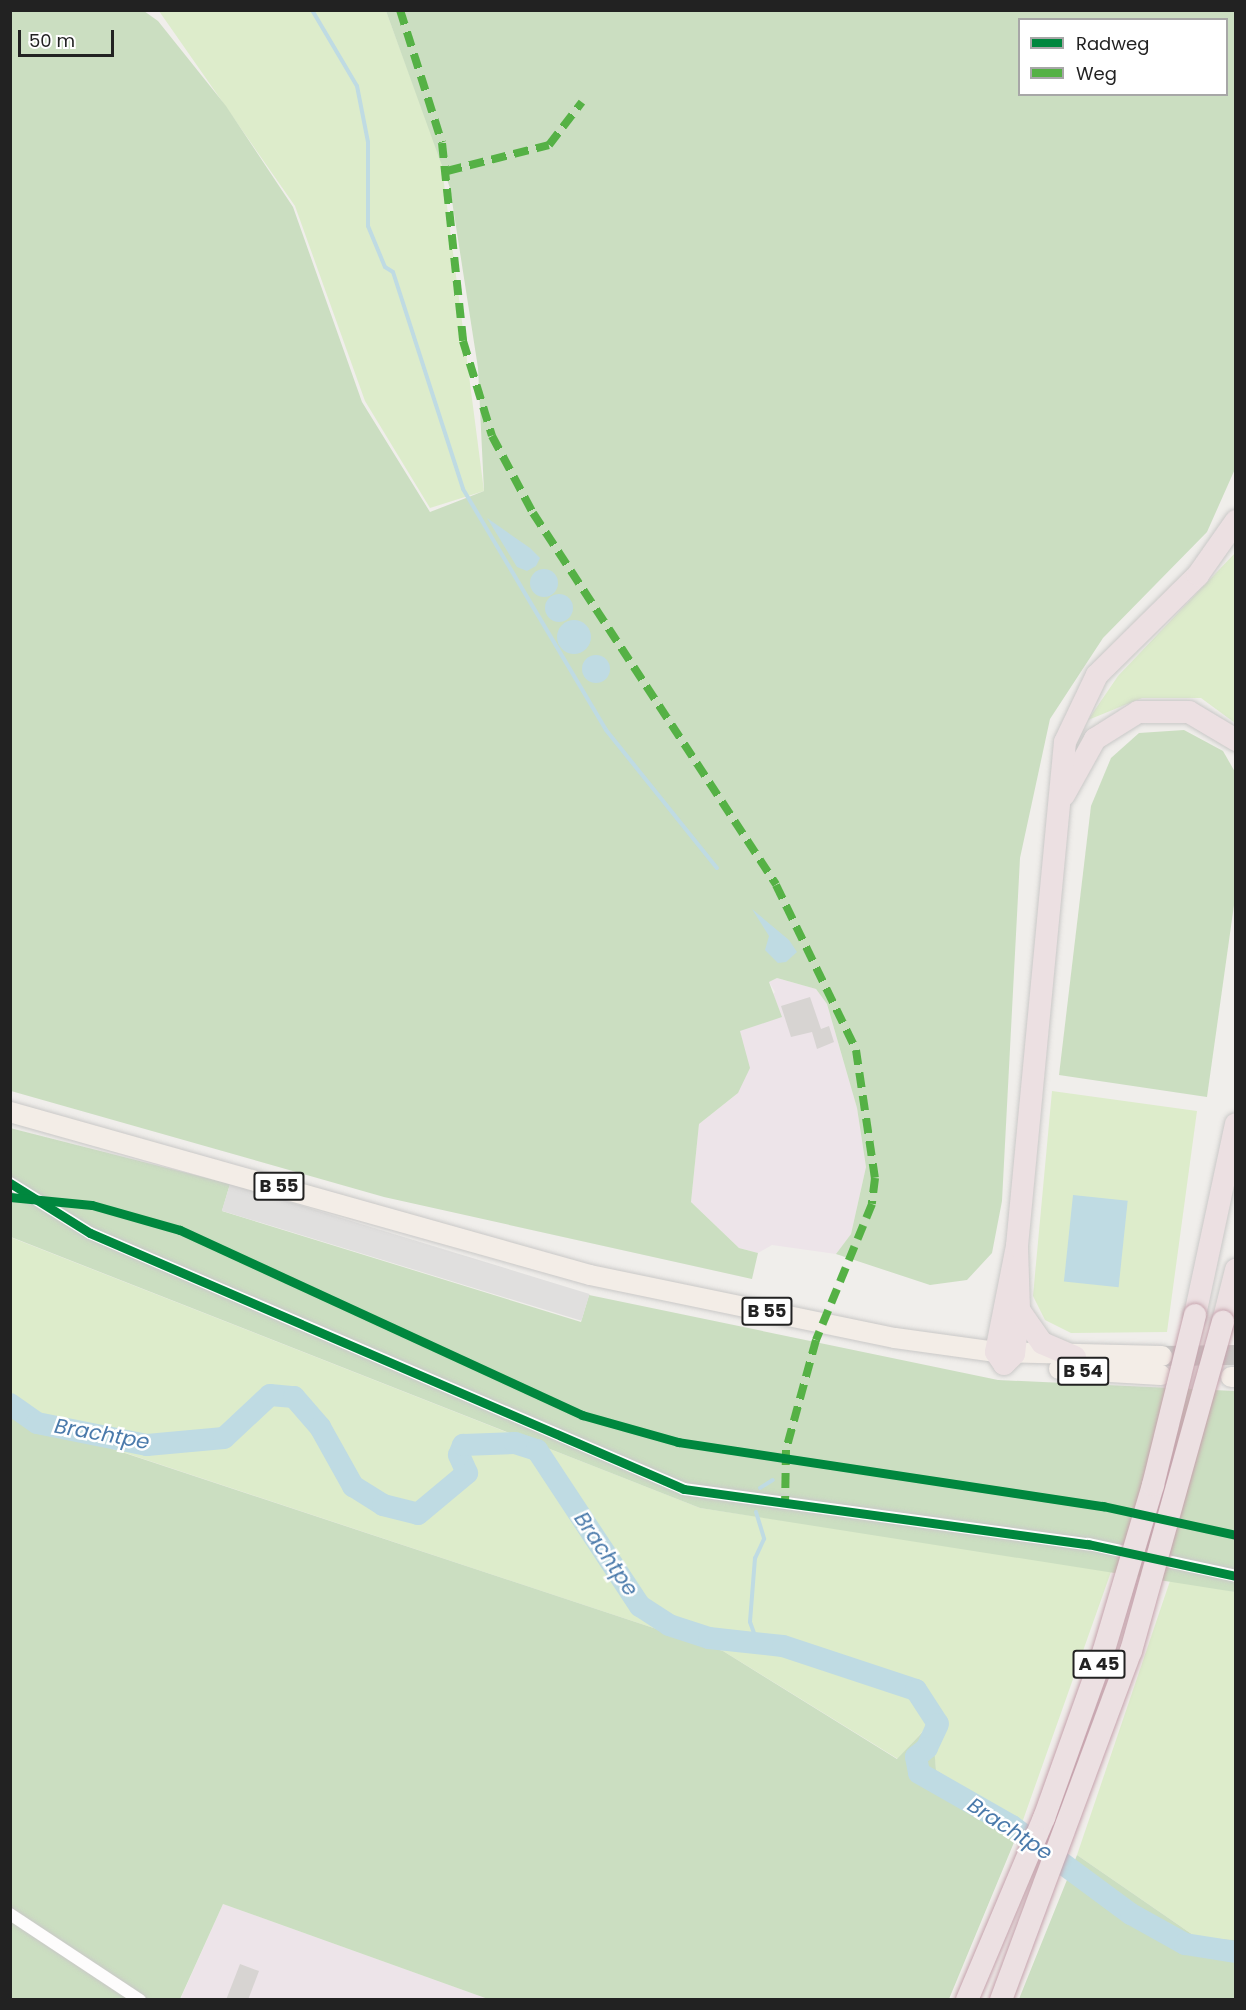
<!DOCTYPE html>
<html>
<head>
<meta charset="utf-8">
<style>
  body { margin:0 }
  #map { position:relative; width:1246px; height:2010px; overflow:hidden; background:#f0eeeb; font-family:Poppins,sans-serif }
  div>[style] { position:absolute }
  .industrial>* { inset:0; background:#ede4e9 }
  .grass>* { inset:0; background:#ddeccb }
  .forest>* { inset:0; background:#cbdec1 }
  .parking>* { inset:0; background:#e0dfde; transform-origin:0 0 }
  .water>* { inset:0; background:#bfdbe3; transform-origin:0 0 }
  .round { border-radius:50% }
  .stream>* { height:4px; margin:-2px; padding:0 2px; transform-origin:2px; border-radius:2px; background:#bfdbe3 }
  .river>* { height:22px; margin:-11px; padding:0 11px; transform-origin:11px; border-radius:11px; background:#bfdbe3 }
  .building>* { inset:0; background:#d7d4d2 }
  .primary-tunnel>* { height:20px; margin-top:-10px; transform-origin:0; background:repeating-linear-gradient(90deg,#c7c5c3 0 20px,transparent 0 30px) }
  .roads { filter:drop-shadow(0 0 2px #c9c8c7) drop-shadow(0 0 2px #c9c8c7) }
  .minor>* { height:12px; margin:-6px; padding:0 6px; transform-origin:6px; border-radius:6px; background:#fdfcfc }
  .primary>* { height:20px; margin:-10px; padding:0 10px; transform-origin:10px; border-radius:10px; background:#f3ede7 }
  .motorway>* { height:22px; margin:-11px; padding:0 11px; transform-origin:11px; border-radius:11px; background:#ece0e2 }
  .bridges { filter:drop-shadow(0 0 2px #c5a2ac) drop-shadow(0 0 2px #c5a2ac) }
  .motorway-bridge>* { height:22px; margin:-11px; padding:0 11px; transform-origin:11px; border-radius:11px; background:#ece0e2 }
  .quiet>* { height:8px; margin-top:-4px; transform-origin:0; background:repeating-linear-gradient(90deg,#55b145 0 15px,transparent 0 23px) }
  .cycleway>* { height:9px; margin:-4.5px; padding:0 4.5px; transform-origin:4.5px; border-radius:4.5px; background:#00873e }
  span { translate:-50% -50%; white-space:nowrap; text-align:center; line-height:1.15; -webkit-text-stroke:5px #fff; paint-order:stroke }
  .shield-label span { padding:2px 4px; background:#fff; border:2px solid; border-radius:4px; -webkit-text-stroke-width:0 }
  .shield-label { font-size:18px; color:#222; font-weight:700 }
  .water-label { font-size:21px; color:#4a7aab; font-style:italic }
  .frame { position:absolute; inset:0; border:12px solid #222; pointer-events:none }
  .legend { position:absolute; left:1018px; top:18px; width:210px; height:78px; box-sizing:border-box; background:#fff; border:2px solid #a7a7a7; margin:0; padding:8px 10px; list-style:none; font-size:18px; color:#222 }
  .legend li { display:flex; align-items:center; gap:12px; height:30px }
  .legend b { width:30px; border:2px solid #a7a7a7 }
  .scale { position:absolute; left:18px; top:30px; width:96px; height:27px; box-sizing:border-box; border:3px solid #222; border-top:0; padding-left:8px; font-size:18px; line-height:21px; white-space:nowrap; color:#222; -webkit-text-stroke:4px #fff; paint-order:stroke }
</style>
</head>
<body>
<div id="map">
  <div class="industrial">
    <i style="clip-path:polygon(777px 978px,816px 989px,827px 1004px,857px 1108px,866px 1167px,851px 1234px,836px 1254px,772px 1245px,758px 1253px,739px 1248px,691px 1202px,699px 1124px,738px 1093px,740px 1031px,775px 992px,769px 982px)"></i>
    <i style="clip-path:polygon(223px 1904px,488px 1999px,180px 2000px)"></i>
  </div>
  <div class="grass">
    <i style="clip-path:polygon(159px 11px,386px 11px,441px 160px,484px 491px,430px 508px,365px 401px,295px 206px)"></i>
    <i style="clip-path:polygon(1235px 553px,1235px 723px,1201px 698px,1142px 698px,1088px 720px,1118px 676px)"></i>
    <i style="clip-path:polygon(1052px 1091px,1197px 1111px,1167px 1332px,1071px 1333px,1045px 1320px,1033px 1296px)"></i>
    <i style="clip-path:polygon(10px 1237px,700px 1508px,1112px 1569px,1022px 1823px,936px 1770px,931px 1722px,898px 1759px,723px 1651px,11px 1415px)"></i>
    <i style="clip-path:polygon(1171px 1578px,1235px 1592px,1235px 1940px,1196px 1937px,1077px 1855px)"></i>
  </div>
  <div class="forest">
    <i style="clip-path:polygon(evenodd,10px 11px,144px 11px,158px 21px,226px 106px,293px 207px,362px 402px,430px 512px,484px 491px,478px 368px,450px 188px,386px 11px,1235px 11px,1235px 469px,1207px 532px,1103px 638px,1050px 719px,1020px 858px,1002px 1201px,992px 1253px,967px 1280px,930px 1285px,836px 1254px,851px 1234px,866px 1167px,857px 1108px,827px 1004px,816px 989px,777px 978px,769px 982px,782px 1017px,740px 1031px,750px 1068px,738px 1093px,699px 1124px,691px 1202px,739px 1248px,758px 1253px,752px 1279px,384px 1197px,11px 1091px,10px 11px,1020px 20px,1226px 20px,1226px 94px,1020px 94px,1020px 20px)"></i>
    <i style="clip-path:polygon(1184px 730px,1223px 751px,1235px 772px,1235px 898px,1207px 1097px,1059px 1075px,1091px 806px,1111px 758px,1139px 733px)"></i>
    <i style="clip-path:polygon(10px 1128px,230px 1184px,222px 1211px,581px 1322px,589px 1295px,998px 1380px,1235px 1391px,1235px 1592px,700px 1508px,11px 1237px)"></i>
    <i style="clip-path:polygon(10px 1415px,723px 1651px,897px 1759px,932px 1722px,936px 1770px,1022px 1823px,949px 1999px,488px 1999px,223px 1904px,180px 1999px,11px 1999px)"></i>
    <i style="clip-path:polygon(1077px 1855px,1196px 1937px,1235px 1940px,1235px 1999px,1019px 1999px)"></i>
  </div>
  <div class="parking">
    <i style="left:230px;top:1184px;width:376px;height:28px;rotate:17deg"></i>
  </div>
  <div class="water">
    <i style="clip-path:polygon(487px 518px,530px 548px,540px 558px,536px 566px,527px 571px,517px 567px)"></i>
    <i class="round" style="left:530px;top:569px;width:28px;height:28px"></i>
    <i class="round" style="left:545px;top:594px;width:28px;height:28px"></i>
    <i class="round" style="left:557px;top:620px;width:34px;height:34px"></i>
    <i class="round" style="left:582px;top:655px;width:28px;height:28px"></i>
    <i style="clip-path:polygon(752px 909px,789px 940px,797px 952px,786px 962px,778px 963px,765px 950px,769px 936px)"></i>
    <i style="left:1073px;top:1195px;width:55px;height:87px;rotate:6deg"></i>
  </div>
  <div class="stream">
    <i style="left:312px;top:10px;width:88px;rotate:59.4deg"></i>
    <i style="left:357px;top:86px;width:57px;rotate:78.9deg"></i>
    <i style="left:368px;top:142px;width:84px;rotate:90deg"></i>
    <i style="left:368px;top:226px;width:44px;rotate:67.5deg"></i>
    <i style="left:385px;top:267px;width:9px;rotate:32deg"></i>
    <i style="left:393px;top:272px;width:228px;rotate:72.1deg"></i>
    <i style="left:463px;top:489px;width:280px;rotate:59.3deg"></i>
    <i style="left:606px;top:730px;width:177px;rotate:51.2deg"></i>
    <i style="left:760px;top:1488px;width:15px;rotate:-32deg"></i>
    <i style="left:756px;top:1512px;width:28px;rotate:73deg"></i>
    <i style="left:764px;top:1539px;width:21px;rotate:115deg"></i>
    <i style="left:755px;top:1558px;width:64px;rotate:94.5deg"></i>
    <i style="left:750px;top:1622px;width:23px;rotate:70deg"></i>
  </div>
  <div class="river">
    <i style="left:10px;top:1404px;width:33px;rotate:35deg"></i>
    <i style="left:37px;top:1423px;width:112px;rotate:11.3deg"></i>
    <i style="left:147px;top:1445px;width:77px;rotate:-5.2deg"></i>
    <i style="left:224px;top:1438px;width:63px;rotate:-43.1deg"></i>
    <i style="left:270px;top:1395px;width:24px;rotate:5deg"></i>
    <i style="left:294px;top:1397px;width:40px;rotate:49deg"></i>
    <i style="left:320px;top:1427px;width:68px;rotate:60.8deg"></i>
    <i style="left:353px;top:1486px;width:36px;rotate:32deg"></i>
    <i style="left:383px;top:1505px;width:36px;rotate:14deg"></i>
    <i style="left:418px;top:1514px;width:64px;rotate:-39.9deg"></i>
    <i style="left:467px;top:1473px;width:20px;rotate:-114deg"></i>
    <i style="left:459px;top:1455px;width:11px;rotate:-68deg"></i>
    <i style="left:463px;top:1445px;width:52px;rotate:-2.2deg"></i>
    <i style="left:515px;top:1443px;width:23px;rotate:18deg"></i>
    <i style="left:537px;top:1450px;width:187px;rotate:56.6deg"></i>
    <i style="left:640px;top:1606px;width:35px;rotate:33deg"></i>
    <i style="left:669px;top:1625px;width:42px;rotate:18deg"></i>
    <i style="left:709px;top:1638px;width:74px;rotate:6.2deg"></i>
    <i style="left:783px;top:1646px;width:140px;rotate:18.3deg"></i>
    <i style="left:916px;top:1690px;width:40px;rotate:57.1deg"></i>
    <i style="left:938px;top:1724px;width:26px;rotate:115deg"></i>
    <i style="left:927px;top:1748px;width:14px;rotate:141deg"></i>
    <i style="left:916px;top:1757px;width:16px;rotate:79deg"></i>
    <i style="left:919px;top:1773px;width:107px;rotate:29.7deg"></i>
    <i style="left:1012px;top:1826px;width:148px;rotate:36.5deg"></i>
    <i style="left:1131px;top:1914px;width:62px;rotate:29.1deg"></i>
    <i style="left:1185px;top:1944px;width:52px;rotate:8.9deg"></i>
  </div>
  <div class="building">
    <i style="clip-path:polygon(810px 997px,821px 1029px,829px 1026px,834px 1042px,817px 1049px,812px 1032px,791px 1037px,781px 1006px)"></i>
    <i style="clip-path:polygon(240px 1964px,259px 1971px,248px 2000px,226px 2000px)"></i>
  </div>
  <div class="primary-tunnel">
    <i style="left:1162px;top:1356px;width:74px;rotate:-0.8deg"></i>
  </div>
  <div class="roads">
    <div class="minor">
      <i style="left:10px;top:1183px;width:94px;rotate:32deg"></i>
      <i style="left:90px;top:1233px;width:647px;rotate:23.31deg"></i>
      <i style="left:684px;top:1489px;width:408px;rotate:7.8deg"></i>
      <i style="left:1088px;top:1544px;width:151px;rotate:12.2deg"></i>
      <i style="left:10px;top:1914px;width:156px;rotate:33.5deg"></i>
    </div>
    <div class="primary">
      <i style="left:10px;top:1112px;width:602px;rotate:15.7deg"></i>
      <i style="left:590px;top:1275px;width:311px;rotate:11.7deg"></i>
      <i style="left:895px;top:1338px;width:102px;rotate:7.9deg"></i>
      <i style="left:996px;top:1352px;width:166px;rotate:1.4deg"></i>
      <i style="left:1059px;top:1369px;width:102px;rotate:3.4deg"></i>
      <i style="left:1231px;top:1377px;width:5px"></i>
    </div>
    <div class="motorway">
      <i style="left:1064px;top:795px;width:64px;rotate:-61deg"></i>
      <i style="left:1095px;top:739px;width:51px;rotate:-32.1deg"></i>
      <i style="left:1138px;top:712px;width:51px"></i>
      <i style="left:1189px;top:712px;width:55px;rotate:30.8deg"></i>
      <i style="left:1017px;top:1246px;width:108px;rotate:101.2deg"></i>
      <i style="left:996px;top:1352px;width:14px;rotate:56deg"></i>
      <i style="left:1004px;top:1364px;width:14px;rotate:-45deg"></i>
      <i style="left:1014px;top:1354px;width:44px;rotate:-83.5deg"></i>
      <i style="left:1019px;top:1310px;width:64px;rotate:-91.8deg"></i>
      <i style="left:1017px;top:1246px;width:506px;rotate:-84.56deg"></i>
      <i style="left:1065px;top:742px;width:74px;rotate:-64.5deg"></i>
      <i style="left:1097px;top:675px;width:142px;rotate:-44.7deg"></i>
      <i style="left:1198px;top:575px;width:66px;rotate:-54.9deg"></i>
      <i style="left:1019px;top:1310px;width:40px;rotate:55.1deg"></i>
      <i style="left:1042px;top:1343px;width:36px;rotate:23deg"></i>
      <i style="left:1195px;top:1315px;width:195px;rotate:-77.9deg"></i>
      <i style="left:1223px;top:1322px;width:54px;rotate:-76deg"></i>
    </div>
  </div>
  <div class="bridges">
    <div class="motorway-bridge">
      <i style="left:967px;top:2000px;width:198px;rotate:-67.1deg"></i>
      <i style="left:1044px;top:1818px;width:175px;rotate:-70.3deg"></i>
      <i style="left:1103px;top:1653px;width:175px;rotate:-73.4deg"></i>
      <i style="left:1153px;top:1485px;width:175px;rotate:-76.1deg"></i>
      <i style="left:1001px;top:2000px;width:372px;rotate:-69.6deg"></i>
      <i style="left:1131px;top:1651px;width:342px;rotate:-74.4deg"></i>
    </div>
  </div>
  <div class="quiet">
    <i style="left:400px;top:10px;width:139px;rotate:72.5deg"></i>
    <i style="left:442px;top:143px;width:199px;rotate:83.9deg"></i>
    <i style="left:463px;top:341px;width:99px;rotate:73deg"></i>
    <i style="left:492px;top:436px;width:87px;rotate:62deg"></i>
    <i style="left:533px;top:513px;width:444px;rotate:56.8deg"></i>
    <i style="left:776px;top:885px;width:183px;rotate:64.1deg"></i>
    <i style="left:856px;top:1050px;width:129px;rotate:81.6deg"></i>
    <i style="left:875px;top:1178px;width:26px;rotate:97deg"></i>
    <i style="left:872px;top:1204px;width:147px;rotate:112.4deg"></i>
    <i style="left:816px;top:1340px;width:114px;rotate:105.3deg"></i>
    <i style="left:786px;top:1450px;width:55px;rotate:91deg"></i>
    <i style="left:447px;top:171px;width:105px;rotate:-14.3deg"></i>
    <i style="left:549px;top:145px;width:54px;rotate:-52.5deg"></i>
  </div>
  <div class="cycleway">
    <i style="left:10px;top:1183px;width:94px;rotate:32deg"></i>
    <i style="left:90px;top:1233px;width:647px;rotate:23.31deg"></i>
    <i style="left:684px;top:1489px;width:408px;rotate:7.8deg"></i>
    <i style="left:1088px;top:1544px;width:151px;rotate:12.2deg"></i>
    <i style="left:10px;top:1197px;width:82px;rotate:5.6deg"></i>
    <i style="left:92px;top:1205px;width:91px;rotate:15.9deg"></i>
    <i style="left:180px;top:1230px;width:443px;rotate:24.7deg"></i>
    <i style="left:582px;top:1415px;width:100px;rotate:15.7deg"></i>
    <i style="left:678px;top:1442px;width:430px;rotate:8.6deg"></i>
    <i style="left:1103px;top:1506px;width:136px;rotate:12.3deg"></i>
  </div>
  <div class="shield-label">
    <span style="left:279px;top:1186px">B 55</span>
    <span style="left:767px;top:1311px">B 55</span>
    <span style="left:1083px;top:1371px">B 54</span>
    <span style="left:1099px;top:1664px">A 45</span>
  </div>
  <div class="water-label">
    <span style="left:102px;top:1434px;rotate:10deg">Brachtpe</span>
    <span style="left:606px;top:1554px;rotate:56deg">Brachtpe</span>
    <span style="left:1010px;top:1829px;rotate:33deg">Brachtpe</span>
  </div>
  <div class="frame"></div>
  <ul class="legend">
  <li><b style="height:8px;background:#00873e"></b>Radweg</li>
  <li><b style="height:8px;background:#55b145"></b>Weg</li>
  </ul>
  <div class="scale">50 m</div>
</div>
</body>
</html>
